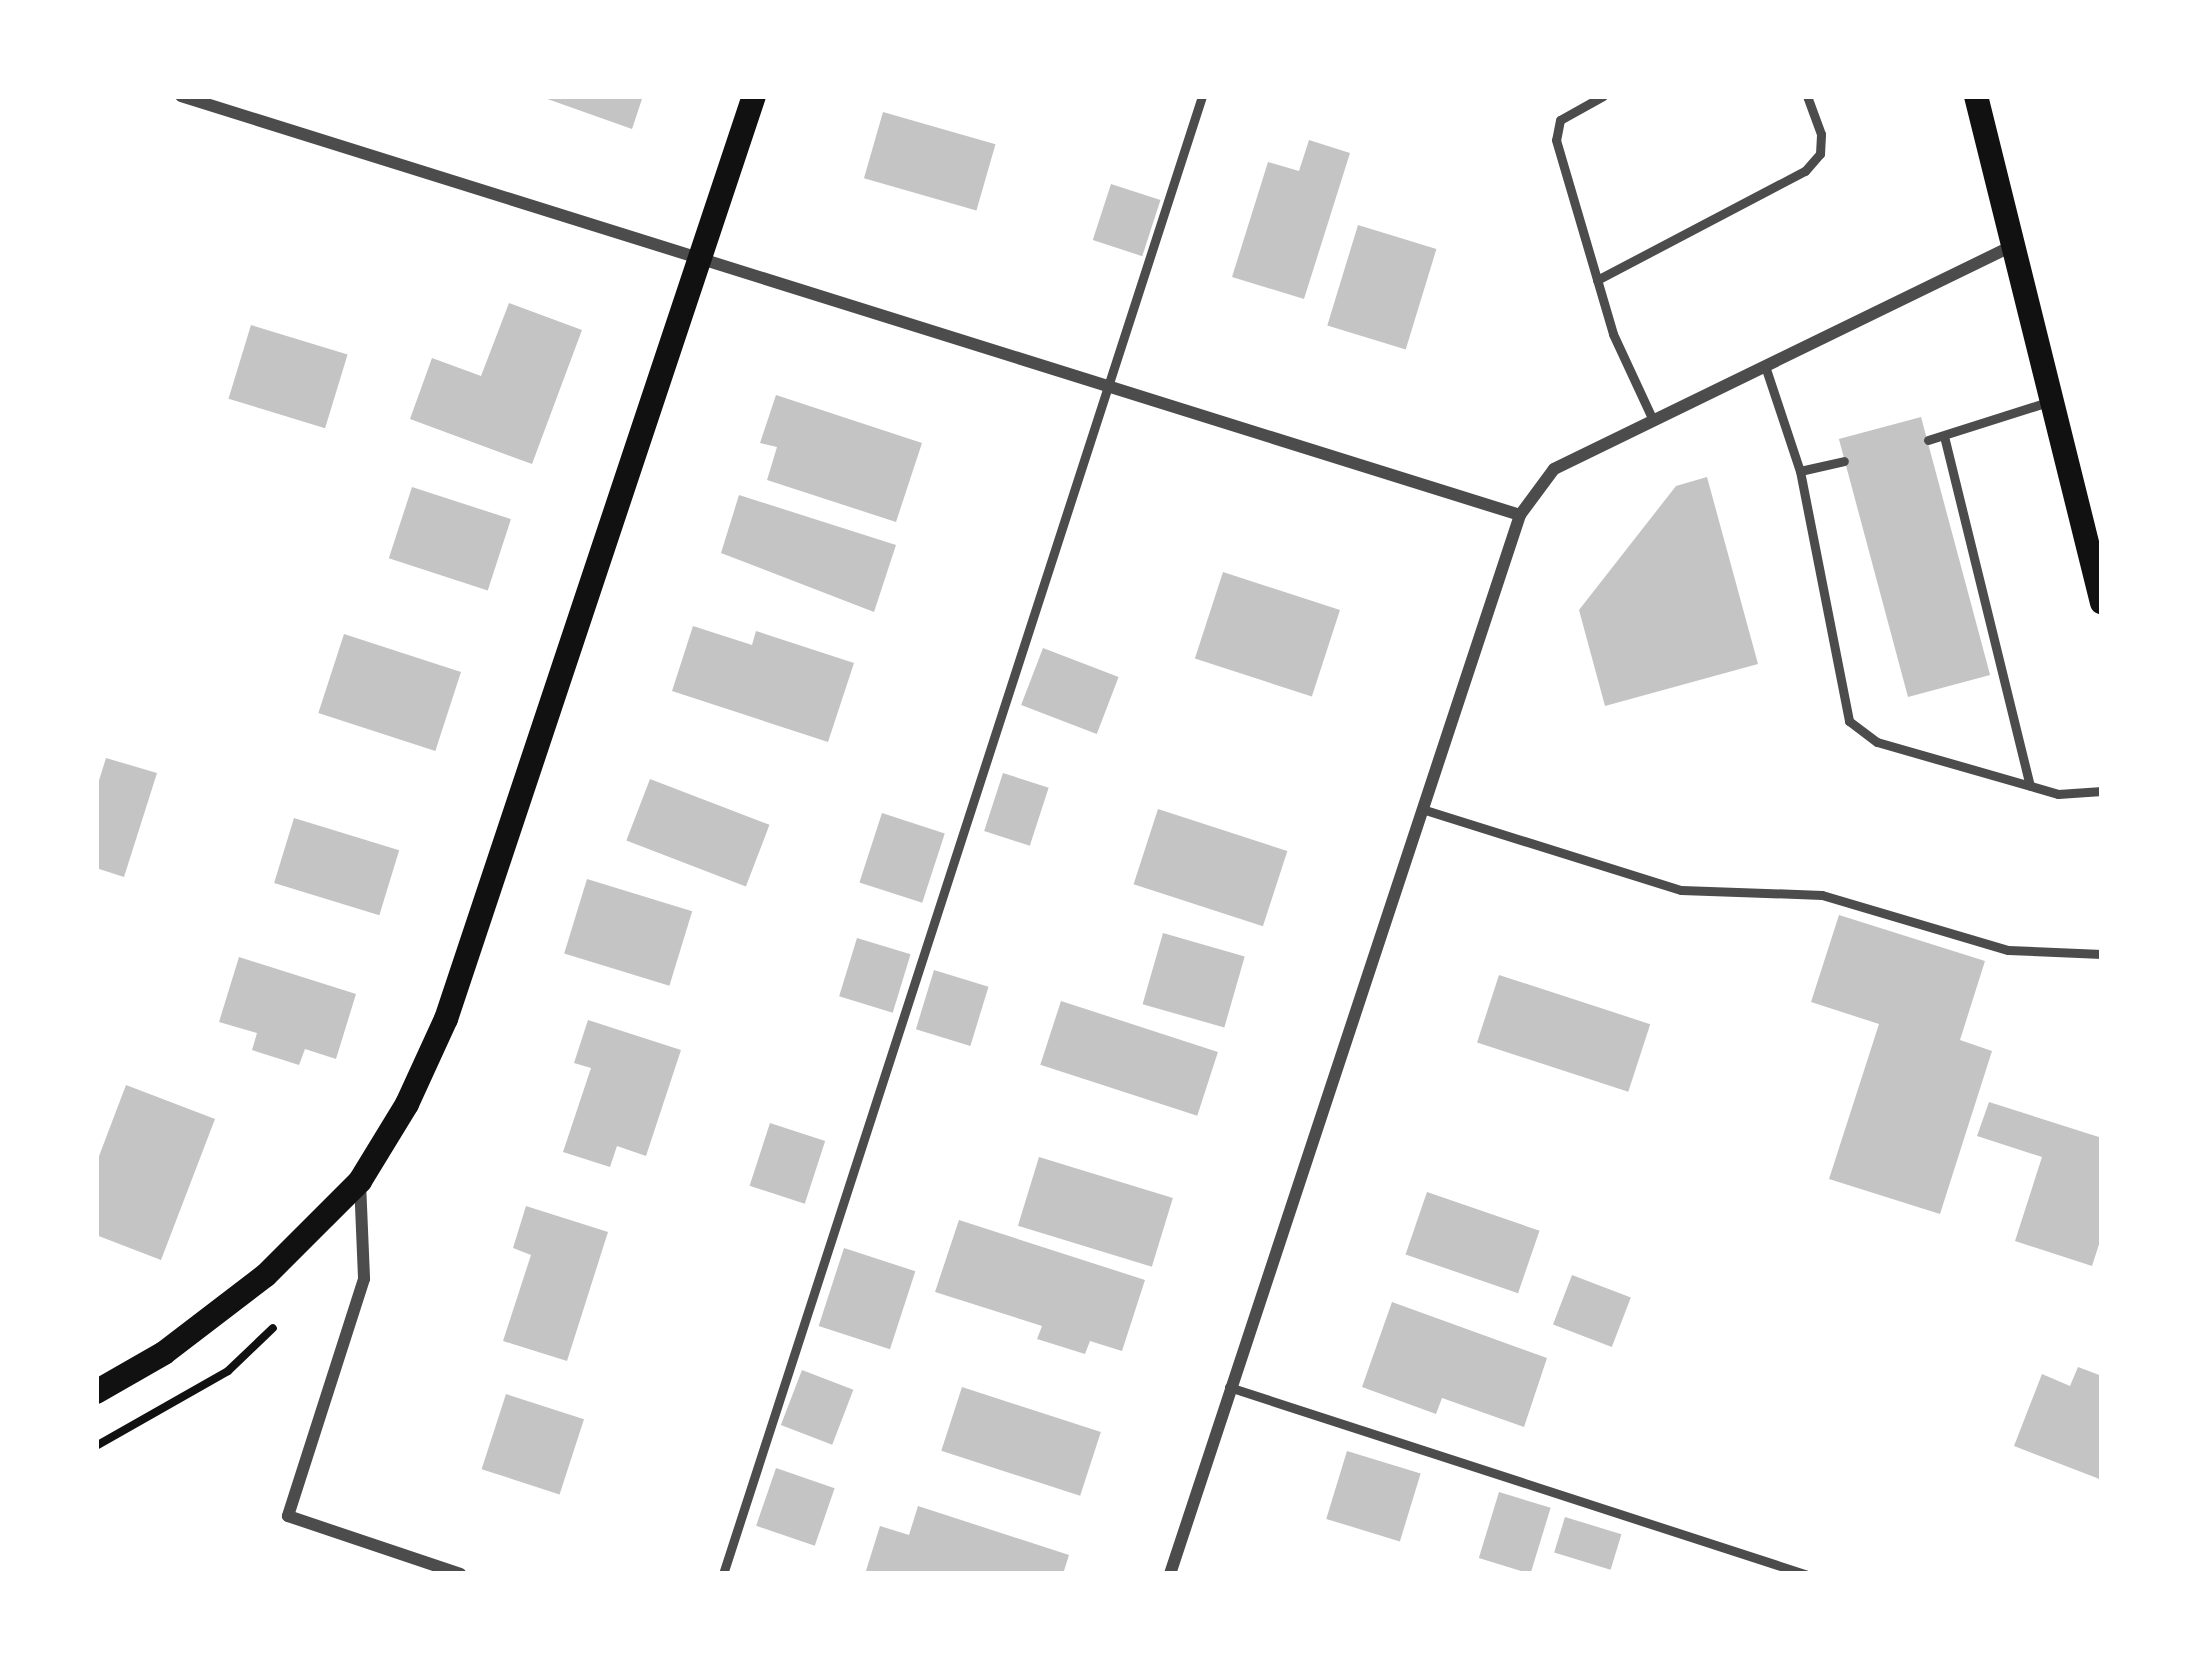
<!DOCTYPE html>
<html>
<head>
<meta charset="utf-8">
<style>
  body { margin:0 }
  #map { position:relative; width:2198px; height:1670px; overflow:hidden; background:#fff; font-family:"Fira Sans",sans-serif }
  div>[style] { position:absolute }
  .building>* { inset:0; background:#c4c4c4; transform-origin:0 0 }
  .path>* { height:8px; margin:-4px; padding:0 4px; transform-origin:4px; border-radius:4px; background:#111 }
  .service>* { height:9px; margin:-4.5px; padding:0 4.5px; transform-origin:4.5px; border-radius:4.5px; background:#4c4c4c }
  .minor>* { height:12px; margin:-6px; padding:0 6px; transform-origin:6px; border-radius:6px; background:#4c4c4c }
  .secondary>* { height:24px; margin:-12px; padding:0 12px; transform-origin:12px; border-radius:12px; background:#111 }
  span { translate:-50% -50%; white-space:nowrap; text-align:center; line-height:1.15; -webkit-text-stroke:9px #fff; paint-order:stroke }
  .frame { position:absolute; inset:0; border:99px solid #fff; pointer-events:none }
</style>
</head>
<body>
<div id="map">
  <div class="building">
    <i style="clip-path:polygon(539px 96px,643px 96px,632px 129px)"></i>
    <i style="left:883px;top:112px;width:117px;height:69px;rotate:16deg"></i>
    <i style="clip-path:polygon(1309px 140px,1350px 153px,1304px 299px,1232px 277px,1268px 162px,1299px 171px)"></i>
    <i style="left:1111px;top:184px;width:52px;height:59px;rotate:18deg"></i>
    <i style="left:1358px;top:225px;width:82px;height:105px;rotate:17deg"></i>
    <i style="clip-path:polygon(509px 303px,582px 330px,532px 464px,410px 419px,432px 358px,481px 376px)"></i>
    <i style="left:251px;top:325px;width:101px;height:77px;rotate:17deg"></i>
    <i style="clip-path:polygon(776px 395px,922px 443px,896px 522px,767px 480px,777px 447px,760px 443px)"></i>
    <i style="left:1921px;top:417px;width:267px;height:85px;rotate:75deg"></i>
    <i style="clip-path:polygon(1707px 477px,1758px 664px,1605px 706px,1579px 610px,1676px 486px)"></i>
    <i style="left:412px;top:487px;width:104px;height:75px;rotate:18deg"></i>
    <i style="clip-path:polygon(739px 495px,896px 545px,874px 612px,721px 553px)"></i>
    <i style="left:1223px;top:572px;width:123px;height:91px;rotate:18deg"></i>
    <i style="clip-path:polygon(693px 626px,752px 645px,756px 631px,854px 663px,828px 742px,672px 691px)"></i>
    <i style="left:344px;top:634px;width:123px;height:83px;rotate:18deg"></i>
    <i style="left:1043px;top:648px;width:81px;height:61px;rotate:21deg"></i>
    <i style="clip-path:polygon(106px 758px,157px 773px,124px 877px,96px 868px,96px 790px)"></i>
    <i style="left:1003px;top:773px;width:48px;height:61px;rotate:18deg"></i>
    <i style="left:650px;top:779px;width:128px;height:66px;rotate:21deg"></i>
    <i style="left:1158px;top:809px;width:136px;height:79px;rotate:18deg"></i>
    <i style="left:882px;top:813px;width:66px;height:73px;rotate:18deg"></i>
    <i style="left:294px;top:818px;width:110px;height:68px;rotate:17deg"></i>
    <i style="left:587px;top:879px;width:110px;height:78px;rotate:17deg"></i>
    <i style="clip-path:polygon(1839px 915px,1985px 961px,1960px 1040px,1992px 1051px,1940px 1214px,1829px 1179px,1879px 1024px,1811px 1002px)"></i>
    <i style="left:1163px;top:933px;width:85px;height:74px;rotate:16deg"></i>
    <i style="left:857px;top:938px;width:56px;height:61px;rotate:17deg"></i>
    <i style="clip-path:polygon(239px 957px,356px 994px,336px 1059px,305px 1049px,299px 1065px,252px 1050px,257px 1033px,219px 1022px)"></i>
    <i style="left:934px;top:970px;width:57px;height:62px;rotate:17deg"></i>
    <i style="left:1499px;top:975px;width:159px;height:71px;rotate:18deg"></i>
    <i style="left:1061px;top:1001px;width:165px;height:67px;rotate:18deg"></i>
    <i style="clip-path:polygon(588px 1020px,681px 1050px,646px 1156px,617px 1146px,610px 1167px,563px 1152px,591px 1068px,574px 1063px)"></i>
    <i style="clip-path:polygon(126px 1085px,215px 1119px,161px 1260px,96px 1235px,96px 1164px)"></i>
    <i style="clip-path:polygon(1989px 1102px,2102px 1138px,2102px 1235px,2092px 1266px,2015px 1241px,2042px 1157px,1977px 1136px)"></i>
    <i style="left:770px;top:1123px;width:58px;height:66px;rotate:18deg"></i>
    <i style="left:1039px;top:1157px;width:140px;height:72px;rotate:17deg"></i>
    <i style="left:1427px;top:1192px;width:119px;height:66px;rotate:19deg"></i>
    <i style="clip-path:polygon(526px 1206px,608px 1232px,567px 1361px,503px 1341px,531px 1255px,513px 1248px)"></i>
    <i style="clip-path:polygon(959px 1220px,1145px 1280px,1122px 1351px,1090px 1341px,1085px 1354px,1037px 1339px,1042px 1326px,935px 1292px)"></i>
    <i style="left:844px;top:1248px;width:75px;height:82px;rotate:18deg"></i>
    <i style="left:1572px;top:1275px;width:63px;height:53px;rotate:21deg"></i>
    <i style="clip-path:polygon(1392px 1302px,1547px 1358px,1524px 1427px,1442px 1398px,1436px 1414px,1362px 1387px)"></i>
    <i style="clip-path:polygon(2078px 1367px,2102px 1376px,2102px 1480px,2014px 1446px,2042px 1374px,2070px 1386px)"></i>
    <i style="left:802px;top:1370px;width:55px;height:59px;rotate:21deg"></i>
    <i style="left:962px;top:1387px;width:146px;height:67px;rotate:18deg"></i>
    <i style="left:506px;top:1394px;width:82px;height:79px;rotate:18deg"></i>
    <i style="left:1347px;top:1451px;width:77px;height:71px;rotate:17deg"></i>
    <i style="left:776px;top:1468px;width:62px;height:61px;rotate:19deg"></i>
    <i style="left:1499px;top:1492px;width:54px;height:69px;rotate:17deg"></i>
    <i style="clip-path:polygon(918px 1506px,1069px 1555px,1063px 1574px,865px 1574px,880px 1526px,909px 1535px)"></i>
    <i style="left:1565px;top:1517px;width:59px;height:37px;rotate:17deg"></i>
  </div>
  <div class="path">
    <i style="left:96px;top:1446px;width:152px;rotate:-29.6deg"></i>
    <i style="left:228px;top:1371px;width:62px;rotate:-43.7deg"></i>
  </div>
  <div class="service">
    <i style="left:1603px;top:96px;width:49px;rotate:150.8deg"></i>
    <i style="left:1560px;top:120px;width:20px;rotate:101deg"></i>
    <i style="left:1556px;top:140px;width:202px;rotate:73.6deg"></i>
    <i style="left:1613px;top:334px;width:90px;rotate:65.1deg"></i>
    <i style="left:1597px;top:280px;width:235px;rotate:-27.7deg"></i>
    <i style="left:1805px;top:171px;width:23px;rotate:-49deg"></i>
    <i style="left:1820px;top:154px;width:20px;rotate:-87deg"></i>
    <i style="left:1821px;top:134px;width:40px;rotate:-110.2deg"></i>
    <i style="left:1765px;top:366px;width:111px;rotate:71.6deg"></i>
    <i style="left:1800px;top:471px;width:255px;rotate:78.9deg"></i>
    <i style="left:1849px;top:721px;width:35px;rotate:37deg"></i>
    <i style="left:1877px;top:742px;width:188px;rotate:16deg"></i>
    <i style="left:2058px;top:794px;width:44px;rotate:-3.9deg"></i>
    <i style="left:1944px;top:436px;width:360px;rotate:76.2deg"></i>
    <i style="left:1928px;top:440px;width:126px;rotate:-17.6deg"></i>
    <i style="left:1800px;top:471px;width:45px;rotate:-12.8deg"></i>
    <i style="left:1422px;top:809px;width:271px;rotate:17.4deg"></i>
    <i style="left:1681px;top:890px;width:141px;rotate:2deg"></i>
    <i style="left:1822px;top:895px;width:194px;rotate:16.5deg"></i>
    <i style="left:2008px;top:950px;width:94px;rotate:2.4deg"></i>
    <i style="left:1229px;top:1387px;width:606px;rotate:17.99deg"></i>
    <i style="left:723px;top:1574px;width:1554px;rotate:-72.04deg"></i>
  </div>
  <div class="minor">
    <i style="left:181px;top:96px;width:1403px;rotate:17.38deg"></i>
    <i style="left:360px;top:1182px;width:97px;rotate:87.6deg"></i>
    <i style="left:364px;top:1279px;width:249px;rotate:107.8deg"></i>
    <i style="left:288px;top:1516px;width:182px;rotate:18.6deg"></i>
    <i style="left:1170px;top:1574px;width:1115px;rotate:-71.71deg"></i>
    <i style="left:1520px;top:515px;width:57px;rotate:-53.5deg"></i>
    <i style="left:1554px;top:469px;width:509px;rotate:-25.96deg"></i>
  </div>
  <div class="secondary">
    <i style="left:1976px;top:96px;width:522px;rotate:76.04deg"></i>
    <i style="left:96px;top:1392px;width:78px;rotate:-29.8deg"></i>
    <i style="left:164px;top:1353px;width:128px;rotate:-37.4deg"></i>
    <i style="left:266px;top:1275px;width:133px;rotate:-45deg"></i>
    <i style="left:360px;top:1181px;width:90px;rotate:-58.6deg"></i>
    <i style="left:407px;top:1104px;width:94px;rotate:-65.4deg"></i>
    <i style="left:446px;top:1019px;width:973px;rotate:-71.55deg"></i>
  </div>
  <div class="frame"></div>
</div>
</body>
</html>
